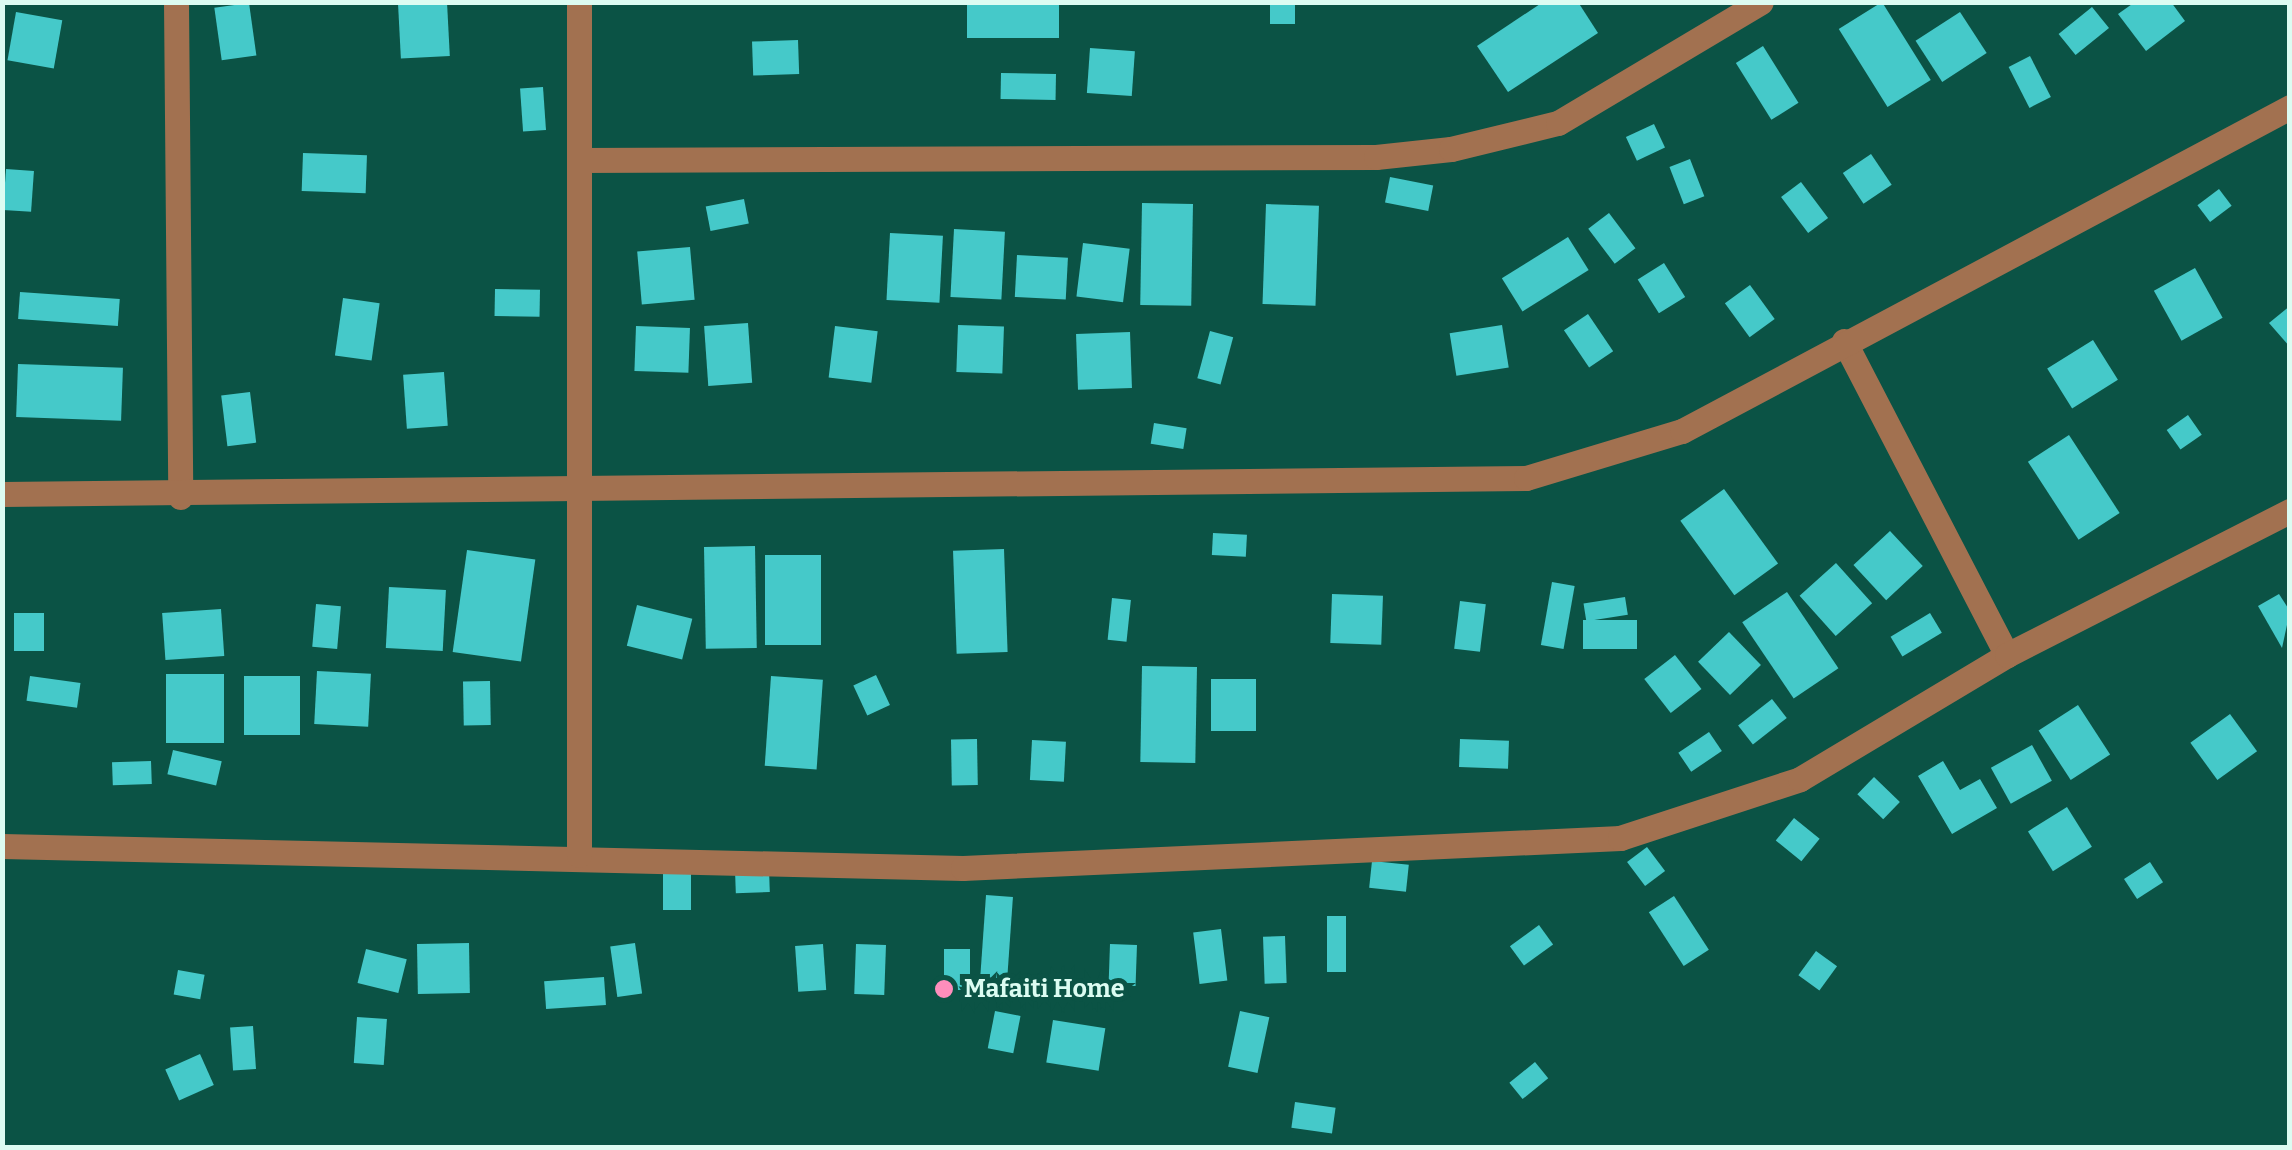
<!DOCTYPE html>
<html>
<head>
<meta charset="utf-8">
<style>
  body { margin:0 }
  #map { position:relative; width:2292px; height:1150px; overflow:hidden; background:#0b5345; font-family:Bitter,serif }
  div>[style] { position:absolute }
  .building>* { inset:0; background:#45c9c9; transform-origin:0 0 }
  .minor>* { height:25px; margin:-12.5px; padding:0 12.5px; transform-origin:12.5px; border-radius:12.5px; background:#a27150 }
  .dots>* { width:28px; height:28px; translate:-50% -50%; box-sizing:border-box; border:5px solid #0b5345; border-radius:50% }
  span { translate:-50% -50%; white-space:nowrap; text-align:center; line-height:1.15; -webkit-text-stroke:10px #0b5345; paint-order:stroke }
  .poi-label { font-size:25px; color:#dcfcf2; font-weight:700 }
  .left { translate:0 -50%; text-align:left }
  .frame { position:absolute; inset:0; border:5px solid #dcfcf2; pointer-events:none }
</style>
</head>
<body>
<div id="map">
  <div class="building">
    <i style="left:447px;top:2px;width:54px;height:49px;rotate:87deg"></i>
    <i style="left:967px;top:2px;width:92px;height:36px"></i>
    <i style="left:1270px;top:2px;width:25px;height:22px"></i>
    <i style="clip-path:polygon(1543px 2px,1578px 2px,1598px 33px,1508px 92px,1477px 46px)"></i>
    <i style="left:1882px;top:2px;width:92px;height:51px;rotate:58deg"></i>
    <i style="clip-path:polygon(2135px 2px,2171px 2px,2185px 21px,2146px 51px,2118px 14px)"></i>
    <i style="left:249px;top:3px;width:53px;height:35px;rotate:82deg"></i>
    <i style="left:2092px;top:7px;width:27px;height:43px;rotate:51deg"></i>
    <i style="left:16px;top:12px;width:47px;height:49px;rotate:10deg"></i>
    <i style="left:1960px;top:12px;width:49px;height:53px;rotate:57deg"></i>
    <i style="left:798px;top:40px;width:34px;height:46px;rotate:88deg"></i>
    <i style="left:1763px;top:46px;width:67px;height:32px;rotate:58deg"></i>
    <i style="left:1090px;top:48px;width:45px;height:45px;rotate:4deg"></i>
    <i style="left:2030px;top:56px;width:46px;height:24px;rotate:63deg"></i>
    <i style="left:1001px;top:73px;width:55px;height:26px;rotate:1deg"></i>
    <i style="left:543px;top:87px;width:43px;height:23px;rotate:86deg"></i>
    <i style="left:1654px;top:124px;width:26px;height:31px;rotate:65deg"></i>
    <i style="left:303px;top:153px;width:64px;height:38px;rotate:2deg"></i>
    <i style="left:1871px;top:154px;width:37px;height:34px;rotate:56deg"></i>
    <i style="left:1690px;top:159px;width:40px;height:22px;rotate:69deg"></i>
    <i style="left:6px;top:169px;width:28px;height:41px;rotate:4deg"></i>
    <i style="left:1390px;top:177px;width:44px;height:26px;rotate:11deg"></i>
    <i style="left:1801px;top:182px;width:45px;height:25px;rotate:53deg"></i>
    <i style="left:2219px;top:189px;width:21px;height:27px;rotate:53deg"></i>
    <i style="left:744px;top:199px;width:25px;height:39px;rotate:79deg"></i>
    <i style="left:1142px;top:203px;width:51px;height:102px;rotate:1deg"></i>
    <i style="left:1266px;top:204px;width:53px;height:100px;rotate:2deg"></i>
    <i style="left:1609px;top:213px;width:44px;height:26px;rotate:53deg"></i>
    <i style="left:954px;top:229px;width:51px;height:68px;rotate:3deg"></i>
    <i style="left:890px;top:233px;width:53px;height:67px;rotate:3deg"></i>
    <i style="left:1568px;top:237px;width:39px;height:78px;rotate:58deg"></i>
    <i style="left:1083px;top:243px;width:47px;height:54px;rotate:7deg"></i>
    <i style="left:690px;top:247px;width:53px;height:53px;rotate:85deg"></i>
    <i style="left:1017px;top:255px;width:51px;height:42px;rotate:3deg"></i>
    <i style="left:1664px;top:263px;width:40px;height:31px;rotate:58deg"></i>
    <i style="left:2195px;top:268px;width:57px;height:47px;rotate:61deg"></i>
    <i style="left:1750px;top:285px;width:42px;height:31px;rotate:54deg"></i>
    <i style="left:495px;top:289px;width:45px;height:27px;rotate:1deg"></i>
    <i style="left:20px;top:292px;width:100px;height:27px;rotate:4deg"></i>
    <i style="left:343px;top:298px;width:37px;height:58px;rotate:8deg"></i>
    <i style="clip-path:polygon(2290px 306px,2290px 347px,2269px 323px)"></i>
    <i style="left:1588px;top:314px;width:45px;height:29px;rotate:56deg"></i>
    <i style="left:748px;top:323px;width:60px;height:44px;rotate:86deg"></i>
    <i style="left:958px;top:325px;width:46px;height:47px;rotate:2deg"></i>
    <i style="left:1502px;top:325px;width:43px;height:53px;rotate:81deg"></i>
    <i style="left:636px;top:326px;width:54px;height:45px;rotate:2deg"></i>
    <i style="left:835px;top:326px;width:43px;height:52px;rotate:7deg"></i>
    <i style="left:1210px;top:331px;width:24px;height:49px;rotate:15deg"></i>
    <i style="left:1130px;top:332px;width:56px;height:54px;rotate:88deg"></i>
    <i style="left:2093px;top:340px;width:47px;height:54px;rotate:58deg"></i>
    <i style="left:18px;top:364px;width:105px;height:53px;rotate:2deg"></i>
    <i style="left:444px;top:372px;width:54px;height:41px;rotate:86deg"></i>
    <i style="left:250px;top:392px;width:51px;height:29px;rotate:83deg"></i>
    <i style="left:2188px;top:415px;width:24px;height:26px;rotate:55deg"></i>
    <i style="left:1154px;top:423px;width:33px;height:21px;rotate:9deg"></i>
    <i style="left:2069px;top:435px;width:93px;height:49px;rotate:57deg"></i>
    <i style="left:1724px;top:489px;width:92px;height:54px;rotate:54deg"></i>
    <i style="left:1890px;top:531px;width:48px;height:50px;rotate:47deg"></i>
    <i style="left:1213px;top:533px;width:34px;height:22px;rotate:3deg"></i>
    <i style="left:755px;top:546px;width:102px;height:51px;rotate:89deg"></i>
    <i style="left:1004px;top:549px;width:103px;height:51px;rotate:88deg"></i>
    <i style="left:467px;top:550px;width:69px;height:103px;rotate:8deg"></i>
    <i style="left:765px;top:555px;width:56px;height:90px"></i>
    <i style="left:1836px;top:563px;width:54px;height:49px;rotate:48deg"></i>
    <i style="left:1552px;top:582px;width:23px;height:64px;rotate:10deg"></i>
    <i style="left:389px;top:587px;width:57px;height:61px;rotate:3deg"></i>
    <i style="left:1787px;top:592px;width:92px;height:54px;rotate:56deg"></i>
    <i style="left:1332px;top:594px;width:51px;height:49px;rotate:2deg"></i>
    <i style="clip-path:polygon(2279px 594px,2290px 611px,2282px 648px,2258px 606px)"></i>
    <i style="left:1625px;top:597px;width:18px;height:42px;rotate:81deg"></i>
    <i style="left:1112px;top:598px;width:19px;height:42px;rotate:6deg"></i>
    <i style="left:1460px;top:601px;width:26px;height:48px;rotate:7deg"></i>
    <i style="left:316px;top:604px;width:25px;height:43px;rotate:5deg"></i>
    <i style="left:637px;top:605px;width:57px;height:42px;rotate:14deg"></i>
    <i style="left:221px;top:609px;width:47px;height:59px;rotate:86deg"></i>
    <i style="left:14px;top:613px;width:30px;height:38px"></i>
    <i style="left:1930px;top:613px;width:23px;height:46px;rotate:59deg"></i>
    <i style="left:1583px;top:620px;width:54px;height:29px"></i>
    <i style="left:1729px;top:632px;width:46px;height:43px;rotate:46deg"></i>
    <i style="left:1675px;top:655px;width:43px;height:39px;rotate:52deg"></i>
    <i style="left:1142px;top:666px;width:55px;height:96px;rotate:1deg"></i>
    <i style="left:317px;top:671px;width:54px;height:53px;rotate:3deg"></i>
    <i style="left:166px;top:674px;width:58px;height:69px"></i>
    <i style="left:876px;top:675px;width:33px;height:25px;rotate:65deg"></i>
    <i style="left:30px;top:676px;width:51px;height:25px;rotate:8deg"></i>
    <i style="left:244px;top:676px;width:56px;height:59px"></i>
    <i style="left:771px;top:676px;width:52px;height:90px;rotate:4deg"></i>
    <i style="left:1211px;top:679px;width:45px;height:52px"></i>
    <i style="left:490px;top:681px;width:44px;height:27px;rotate:89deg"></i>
    <i style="left:1772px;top:699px;width:24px;height:43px;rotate:52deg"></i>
    <i style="left:2078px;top:705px;width:59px;height:47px;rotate:57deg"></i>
    <i style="left:2230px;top:714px;width:46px;height:49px;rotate:54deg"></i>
    <i style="left:1709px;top:732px;width:23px;height:37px;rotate:56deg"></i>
    <i style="left:977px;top:739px;width:46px;height:26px;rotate:89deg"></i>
    <i style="left:1460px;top:739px;width:49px;height:28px;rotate:2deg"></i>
    <i style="left:1032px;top:740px;width:34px;height:40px;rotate:3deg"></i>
    <i style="left:2032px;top:745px;width:41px;height:47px;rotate:61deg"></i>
    <i style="left:173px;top:750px;width:50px;height:25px;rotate:13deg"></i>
    <i style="left:151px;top:761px;width:23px;height:39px;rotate:88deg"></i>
    <i style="clip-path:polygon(1943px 761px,1960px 790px,1980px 779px,1997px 808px,1952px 834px,1918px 776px)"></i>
    <i style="left:1874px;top:777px;width:36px;height:24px;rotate:44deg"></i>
    <i style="left:2067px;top:807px;width:47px;height:46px;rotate:58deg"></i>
    <i style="left:1794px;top:818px;width:33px;height:29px;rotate:39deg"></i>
    <i style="left:1647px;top:847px;width:30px;height:25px;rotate:53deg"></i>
    <i style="left:1372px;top:861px;width:37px;height:27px;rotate:6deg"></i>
    <i style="left:2150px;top:862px;width:24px;height:31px;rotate:57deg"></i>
    <i style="left:769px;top:869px;width:23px;height:34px;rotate:88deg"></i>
    <i style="left:663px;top:873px;width:28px;height:37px"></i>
    <i style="left:986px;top:895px;width:27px;height:82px;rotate:4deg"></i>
    <i style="left:1674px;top:896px;width:64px;height:30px;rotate:57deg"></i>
    <i style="left:1346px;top:916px;width:56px;height:19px;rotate:90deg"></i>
    <i style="left:1539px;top:925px;width:24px;height:36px;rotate:54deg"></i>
    <i style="left:1221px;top:929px;width:52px;height:28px;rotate:83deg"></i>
    <i style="left:1285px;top:936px;width:47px;height:22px;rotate:88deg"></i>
    <i style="left:469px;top:943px;width:50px;height:52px;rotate:89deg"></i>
    <i style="left:635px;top:943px;width:51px;height:25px;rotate:82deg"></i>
    <i style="left:823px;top:944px;width:46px;height:28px;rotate:86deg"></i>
    <i style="left:856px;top:944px;width:30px;height:50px;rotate:2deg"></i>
    <i style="left:1110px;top:944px;width:27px;height:41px;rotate:2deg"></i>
    <i style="left:366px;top:949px;width:42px;height:35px;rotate:14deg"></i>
    <i style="left:944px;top:949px;width:26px;height:41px"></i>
    <i style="left:1816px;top:951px;width:26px;height:30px;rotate:36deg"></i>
    <i style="left:178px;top:970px;width:27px;height:25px;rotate:10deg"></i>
    <i style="left:604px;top:977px;width:28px;height:60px;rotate:86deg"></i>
    <i style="left:995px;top:1011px;width:26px;height:38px;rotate:11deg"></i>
    <i style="left:1240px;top:1011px;width:30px;height:57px;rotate:12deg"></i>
    <i style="left:357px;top:1017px;width:30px;height:46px;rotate:4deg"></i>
    <i style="left:1053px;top:1020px;width:53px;height:43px;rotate:9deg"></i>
    <i style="left:253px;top:1026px;width:43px;height:23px;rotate:86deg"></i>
    <i style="left:200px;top:1054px;width:34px;height:38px;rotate:66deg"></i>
    <i style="left:1535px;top:1062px;width:21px;height:33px;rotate:51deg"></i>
    <i style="left:1295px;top:1102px;width:41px;height:26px;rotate:8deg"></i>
  </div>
  <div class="minor">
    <i style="left:176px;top:2px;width:495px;rotate:89.5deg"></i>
    <i style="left:581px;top:160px;width:795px;rotate:-0.22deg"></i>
    <i style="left:1376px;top:157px;width:75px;rotate:-6.1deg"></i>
    <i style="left:1451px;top:149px;width:110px;rotate:-13.7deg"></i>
    <i style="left:1558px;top:123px;width:236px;rotate:-30.8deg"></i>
    <i style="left:1844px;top:341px;width:354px;rotate:62.6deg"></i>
    <i style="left:2px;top:494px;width:1524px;rotate:-0.6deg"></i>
    <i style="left:1526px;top:478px;width:163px;rotate:-16.8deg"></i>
    <i style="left:1682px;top:431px;width:689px;rotate:-28.05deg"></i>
    <i style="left:2px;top:846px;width:961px;rotate:1.31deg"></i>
    <i style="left:963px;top:868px;width:658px;rotate:-2.61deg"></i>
    <i style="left:1620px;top:838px;width:189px;rotate:-18.1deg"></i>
    <i style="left:1800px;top:779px;width:241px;rotate:-30.9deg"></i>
    <i style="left:2007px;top:655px;width:318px;rotate:-27deg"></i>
    <i style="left:579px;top:855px;width:853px;rotate:-90deg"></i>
  </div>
  <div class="dots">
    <i style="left:944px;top:989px;background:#fe8ebc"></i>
  </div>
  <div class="poi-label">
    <span class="left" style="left:964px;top:989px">Mafaiti Home</span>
  </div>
  <div class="frame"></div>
</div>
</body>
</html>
